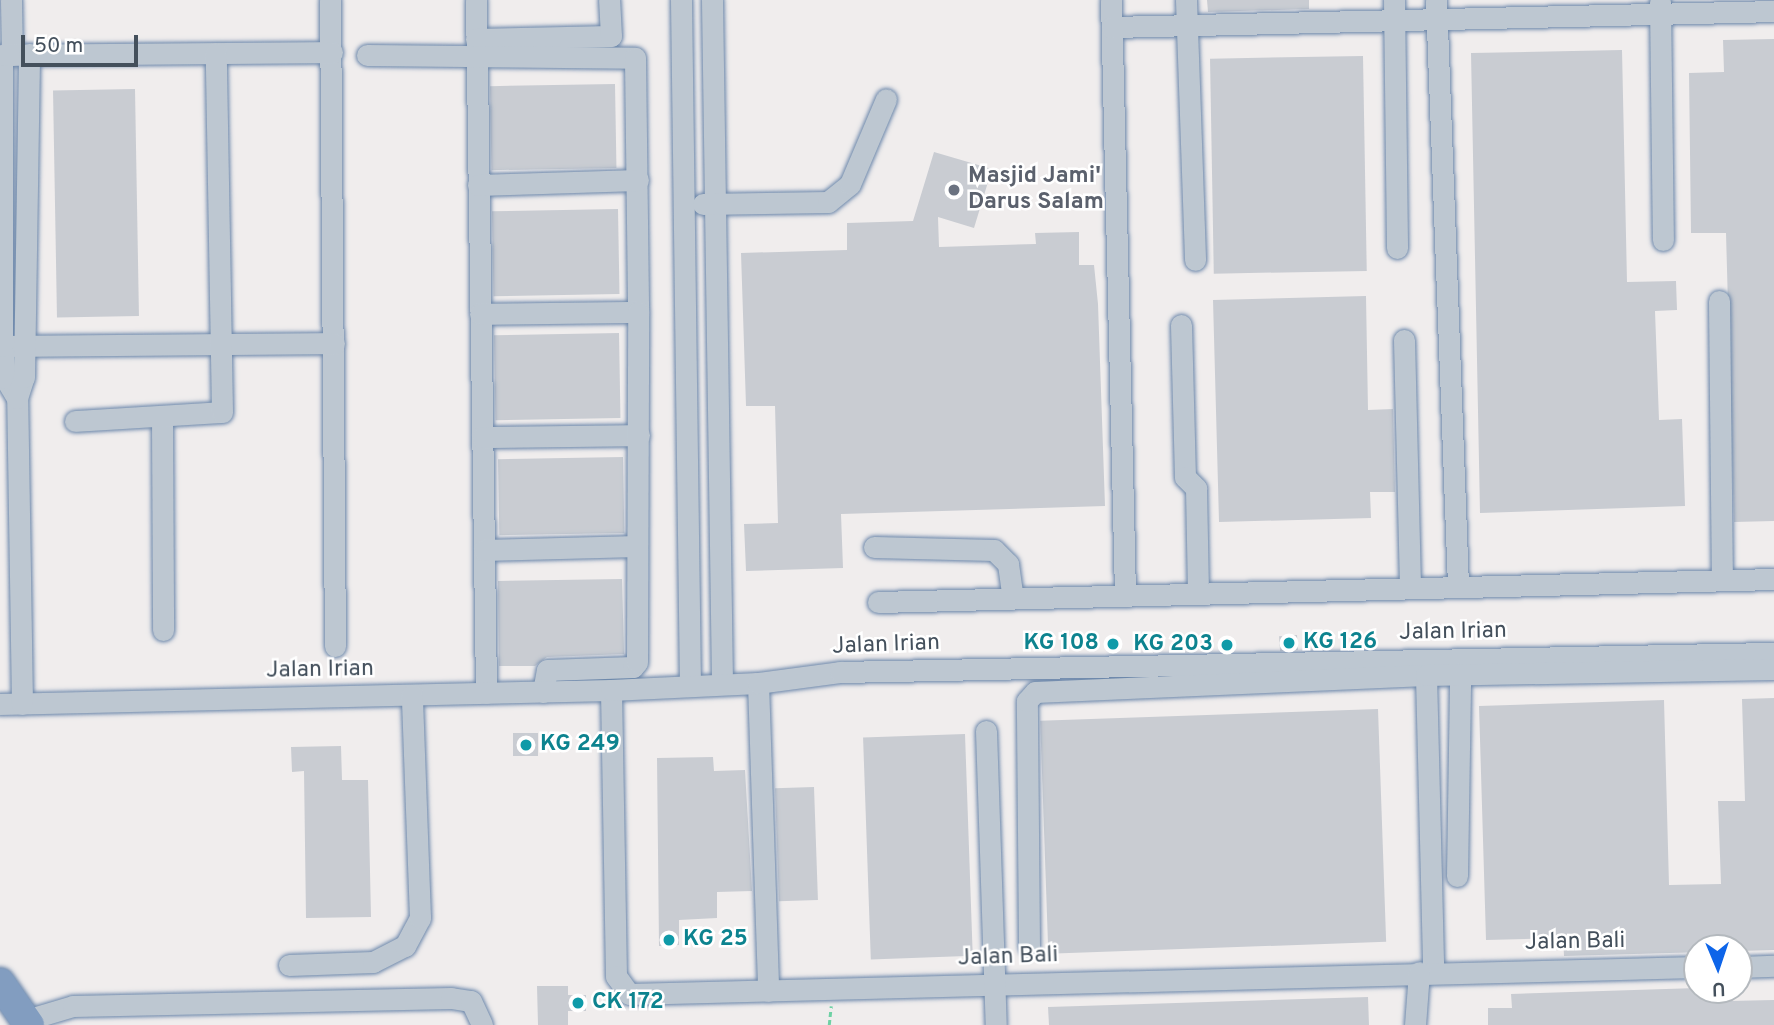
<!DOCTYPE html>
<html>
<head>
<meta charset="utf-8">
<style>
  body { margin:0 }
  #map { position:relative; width:1774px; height:1025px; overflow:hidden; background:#f0eded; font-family:Overpass,sans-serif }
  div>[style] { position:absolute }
  .building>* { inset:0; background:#c9ccd2; transform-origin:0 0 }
  .path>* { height:2.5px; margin-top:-1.25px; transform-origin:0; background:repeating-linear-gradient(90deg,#6ed1a4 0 5px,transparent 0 8.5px) }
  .roads { filter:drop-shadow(0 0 2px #6d88ab) drop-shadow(0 0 2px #6d88ab) }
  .minor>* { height:21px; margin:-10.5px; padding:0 10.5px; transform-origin:10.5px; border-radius:10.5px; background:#bdc7d1 }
  .highway>* { height:30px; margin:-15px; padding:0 15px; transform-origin:15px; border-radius:15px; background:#829dc0 }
  .dots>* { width:19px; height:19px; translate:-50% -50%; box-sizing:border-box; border:4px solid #fff; border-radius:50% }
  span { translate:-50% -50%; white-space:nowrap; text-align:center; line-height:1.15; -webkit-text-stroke:5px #fff; paint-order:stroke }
  .worship-label { font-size:23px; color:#5b616d; font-weight:700 }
  .left { translate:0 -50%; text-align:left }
  .street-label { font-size:23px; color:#44505c }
  .culture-label { font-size:23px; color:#0d838f; font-weight:700 }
  .right { translate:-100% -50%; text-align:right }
  .north { position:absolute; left:1683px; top:934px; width:70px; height:70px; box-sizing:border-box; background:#fff; border:2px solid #b4b9be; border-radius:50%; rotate:178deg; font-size:19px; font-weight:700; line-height:28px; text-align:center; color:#44505c }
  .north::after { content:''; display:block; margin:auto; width:24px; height:32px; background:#0e65e9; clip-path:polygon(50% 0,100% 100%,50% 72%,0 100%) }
  .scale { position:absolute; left:21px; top:35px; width:117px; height:32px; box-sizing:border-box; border:4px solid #44505c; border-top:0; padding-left:9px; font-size:21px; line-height:24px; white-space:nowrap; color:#44505c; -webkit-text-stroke:5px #fff; paint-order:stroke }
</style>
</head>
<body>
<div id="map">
  <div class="building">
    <i style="clip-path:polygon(1207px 0,1309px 0,1309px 9px,1208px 12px)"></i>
    <i style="clip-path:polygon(1774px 39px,1774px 521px,1734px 522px,1726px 233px,1691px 233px,1689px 73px,1724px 72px,1723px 40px)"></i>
    <i style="clip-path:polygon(1622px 50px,1627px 282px,1676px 281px,1677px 310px,1655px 311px,1659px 420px,1682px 419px,1685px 506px,1480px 513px,1471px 53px)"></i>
    <i style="left:1363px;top:56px;width:215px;height:153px;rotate:89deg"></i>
    <i style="left:615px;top:84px;width:84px;height:125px;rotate:89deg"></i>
    <i style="left:135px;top:89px;width:227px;height:82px;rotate:89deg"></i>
    <i style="clip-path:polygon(934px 152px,992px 169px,974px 228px,938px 217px,939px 247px,1036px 244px,1035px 233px,1079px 232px,1079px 265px,1094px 265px,1098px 304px,1105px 506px,841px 514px,843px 568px,746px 571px,744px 524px,778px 523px,775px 406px,746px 406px,741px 253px,847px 250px,847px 223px,913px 221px)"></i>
    <i style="left:618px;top:209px;width:85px;height:126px;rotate:89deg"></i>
    <i style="clip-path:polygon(1366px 296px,1368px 410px,1393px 409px,1395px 492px,1370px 492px,1371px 518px,1219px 522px,1213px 300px)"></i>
    <i style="left:619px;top:333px;width:85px;height:125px;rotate:89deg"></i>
    <i style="left:623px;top:457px;width:76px;height:125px;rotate:89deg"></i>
    <i style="clip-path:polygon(622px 579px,624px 654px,547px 657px,535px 666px,499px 666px,498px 581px)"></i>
    <i style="left:1297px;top:635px;width:15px;height:18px;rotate:86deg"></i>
    <i style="clip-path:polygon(1774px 698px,1774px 950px,1564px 956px,1563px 938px,1486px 940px,1479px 706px,1664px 700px,1669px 885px,1721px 884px,1718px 801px,1745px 801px,1742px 699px)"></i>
    <i style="left:1378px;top:709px;width:233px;height:338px;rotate:88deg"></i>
    <i style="left:538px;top:733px;width:23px;height:25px;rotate:90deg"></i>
    <i style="left:965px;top:734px;width:222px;height:102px;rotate:88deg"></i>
    <i style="clip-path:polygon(341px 746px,342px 780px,368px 780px,371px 917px,306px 918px,304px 771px,292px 772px,291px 747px)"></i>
    <i style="clip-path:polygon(713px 757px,714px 771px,745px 770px,752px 891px,717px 892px,717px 918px,679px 920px,679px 945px,659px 946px,657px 758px)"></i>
    <i style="left:814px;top:787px;width:113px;height:39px;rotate:88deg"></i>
    <i style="clip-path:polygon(537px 986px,568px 986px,568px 995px,586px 995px,586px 1011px,568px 1011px,568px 1025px,538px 1025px)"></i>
    <i style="clip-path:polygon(1697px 988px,1728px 990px,1729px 1001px,1774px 1000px,1774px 1025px,1488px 1025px,1488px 1008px,1512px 1008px,1511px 994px)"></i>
    <i style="clip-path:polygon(1368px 997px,1369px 1025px,1049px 1025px,1048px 1007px)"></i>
  </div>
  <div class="path">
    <i style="left:829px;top:1025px;width:19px;rotate:-84deg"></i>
  </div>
  <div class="roads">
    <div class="minor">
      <i style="left:11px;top:0;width:55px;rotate:89deg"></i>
      <i style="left:330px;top:0;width:646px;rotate:89.56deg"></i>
      <i style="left:476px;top:0;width:693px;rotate:89.17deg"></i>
      <i style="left:681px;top:0;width:686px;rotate:89.25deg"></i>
      <i style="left:712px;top:0;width:684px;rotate:89.16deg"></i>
      <i style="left:1111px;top:0;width:595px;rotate:88.65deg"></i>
      <i style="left:1186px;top:0;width:260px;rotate:88deg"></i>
      <i style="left:1394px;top:0;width:248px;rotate:89.3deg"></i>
      <i style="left:1436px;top:0;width:587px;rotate:87.85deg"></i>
      <i style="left:1660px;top:2px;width:238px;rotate:89.3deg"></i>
      <i style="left:1112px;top:27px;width:662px;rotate:-1.38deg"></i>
      <i style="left:476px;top:39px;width:135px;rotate:-1.3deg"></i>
      <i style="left:611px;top:36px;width:36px;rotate:-93deg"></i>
      <i style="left:367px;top:55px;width:268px;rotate:0.6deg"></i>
      <i style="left:635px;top:58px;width:254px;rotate:89.3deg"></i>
      <i style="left:638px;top:312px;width:158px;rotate:179.3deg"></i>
      <i style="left:478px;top:185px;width:160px;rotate:-1.8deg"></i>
      <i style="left:703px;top:204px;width:125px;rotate:-0.9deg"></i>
      <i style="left:828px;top:202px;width:28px;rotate:-39deg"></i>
      <i style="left:850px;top:184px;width:92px;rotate:-67deg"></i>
      <i style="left:1719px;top:301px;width:279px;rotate:89.4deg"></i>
      <i style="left:1181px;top:325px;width:152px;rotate:88.5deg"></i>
      <i style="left:1185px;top:477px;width:16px;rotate:45deg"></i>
      <i style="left:1196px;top:488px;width:105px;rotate:88.9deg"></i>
      <i style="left:1404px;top:340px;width:248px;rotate:88.6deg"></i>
      <i style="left:13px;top:346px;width:321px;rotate:-0.5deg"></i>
      <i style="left:17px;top:398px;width:23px;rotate:-121deg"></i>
      <i style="left:5px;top:378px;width:32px;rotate:-95deg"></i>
      <i style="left:2px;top:346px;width:291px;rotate:-90deg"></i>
      <i style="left:2px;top:55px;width:330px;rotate:-0.5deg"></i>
      <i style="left:162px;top:419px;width:211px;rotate:89.7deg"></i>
      <i style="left:75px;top:421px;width:147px;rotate:-3.5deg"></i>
      <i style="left:222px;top:412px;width:359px;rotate:-91deg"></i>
      <i style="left:482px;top:437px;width:157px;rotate:-0.7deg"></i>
      <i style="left:874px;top:547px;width:120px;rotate:1.4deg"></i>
      <i style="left:994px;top:550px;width:20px;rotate:45deg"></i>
      <i style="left:1008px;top:564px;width:34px;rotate:82deg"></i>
      <i style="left:484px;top:550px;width:153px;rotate:-1.5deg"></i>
      <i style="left:878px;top:602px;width:896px;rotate:-1.47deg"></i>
      <i style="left:1426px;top:675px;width:297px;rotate:88.6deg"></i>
      <i style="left:758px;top:683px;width:308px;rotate:88.1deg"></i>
      <i style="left:611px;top:690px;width:286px;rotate:89deg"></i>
      <i style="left:616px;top:976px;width:22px;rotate:54deg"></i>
      <i style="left:629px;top:994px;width:1068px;rotate:-1.45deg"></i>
      <i style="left:543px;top:692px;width:22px;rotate:-80deg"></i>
      <i style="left:547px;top:670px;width:86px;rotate:-2deg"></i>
      <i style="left:633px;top:667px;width:6px;rotate:-51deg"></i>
      <i style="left:637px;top:662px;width:350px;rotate:-89.8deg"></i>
      <i style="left:0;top:704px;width:611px;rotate:-1.31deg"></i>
      <i style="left:611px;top:690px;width:147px;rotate:-2.7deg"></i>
      <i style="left:758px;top:683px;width:83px;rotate:-7.6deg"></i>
      <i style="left:840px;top:672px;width:934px;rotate:-1.17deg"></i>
      <i style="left:22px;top:704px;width:306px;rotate:-90.9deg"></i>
      <i style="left:17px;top:398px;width:22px;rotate:-72deg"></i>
      <i style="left:24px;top:377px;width:323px;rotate:-89.1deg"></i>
      <i style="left:986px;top:731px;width:294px;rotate:88.1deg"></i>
      <i style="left:1457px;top:876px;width:202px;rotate:-89.1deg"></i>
      <i style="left:1029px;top:946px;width:245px;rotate:-90.5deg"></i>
      <i style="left:1027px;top:701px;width:12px;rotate:-48deg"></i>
      <i style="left:1035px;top:692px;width:391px;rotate:-2.5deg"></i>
      <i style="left:1426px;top:675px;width:348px;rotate:-1deg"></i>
      <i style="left:289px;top:965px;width:84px;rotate:-2deg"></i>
      <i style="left:373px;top:962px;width:36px;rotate:-27deg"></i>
      <i style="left:405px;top:946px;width:32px;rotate:-62deg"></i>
      <i style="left:420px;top:918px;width:223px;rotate:-92.1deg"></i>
      <i style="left:1739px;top:967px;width:35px;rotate:-2deg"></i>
      <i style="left:26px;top:1020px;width:49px;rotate:-16.6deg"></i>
      <i style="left:73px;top:1006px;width:378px;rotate:-1.2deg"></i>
      <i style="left:451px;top:998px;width:20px;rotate:9deg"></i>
      <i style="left:471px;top:1001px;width:26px;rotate:65deg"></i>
      <i style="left:1415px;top:1025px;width:53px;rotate:-85.7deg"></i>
    </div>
    <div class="highway">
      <i style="left:0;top:983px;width:51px;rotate:55.4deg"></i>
    </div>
  </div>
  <div class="dots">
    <i style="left:954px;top:190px;background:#6b7280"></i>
    <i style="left:1289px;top:643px;background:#0f9aa8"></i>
    <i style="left:1113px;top:644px;background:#0f9aa8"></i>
    <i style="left:1227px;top:645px;background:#0f9aa8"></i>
    <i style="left:526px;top:745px;background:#0f9aa8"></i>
    <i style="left:669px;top:940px;background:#0f9aa8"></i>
    <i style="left:578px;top:1003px;background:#0f9aa8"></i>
  </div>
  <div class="worship-label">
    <span class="left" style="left:968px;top:190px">Masjid Jami'<br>Darus Salam</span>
  </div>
  <div class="street-label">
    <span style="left:1453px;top:633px;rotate:-1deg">Jalan Irian</span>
    <span style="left:886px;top:646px;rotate:-2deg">Jalan Irian</span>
    <span style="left:320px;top:671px;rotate:-1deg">Jalan Irian</span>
    <span style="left:1575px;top:943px;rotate:-1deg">Jalan Bali</span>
    <span style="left:1008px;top:958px;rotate:-2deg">Jalan Bali</span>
  </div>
  <div class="culture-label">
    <span class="left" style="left:1303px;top:643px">KG 126</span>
    <span class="right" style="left:1099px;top:644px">KG 108</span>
    <span class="right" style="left:1213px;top:645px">KG 203</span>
    <span class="left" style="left:540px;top:745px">KG 249</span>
    <span class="left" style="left:683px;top:940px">KG 25</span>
    <span class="left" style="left:592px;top:1003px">CK 172</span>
  </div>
  <div class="north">U</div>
  <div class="scale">50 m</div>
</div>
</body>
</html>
